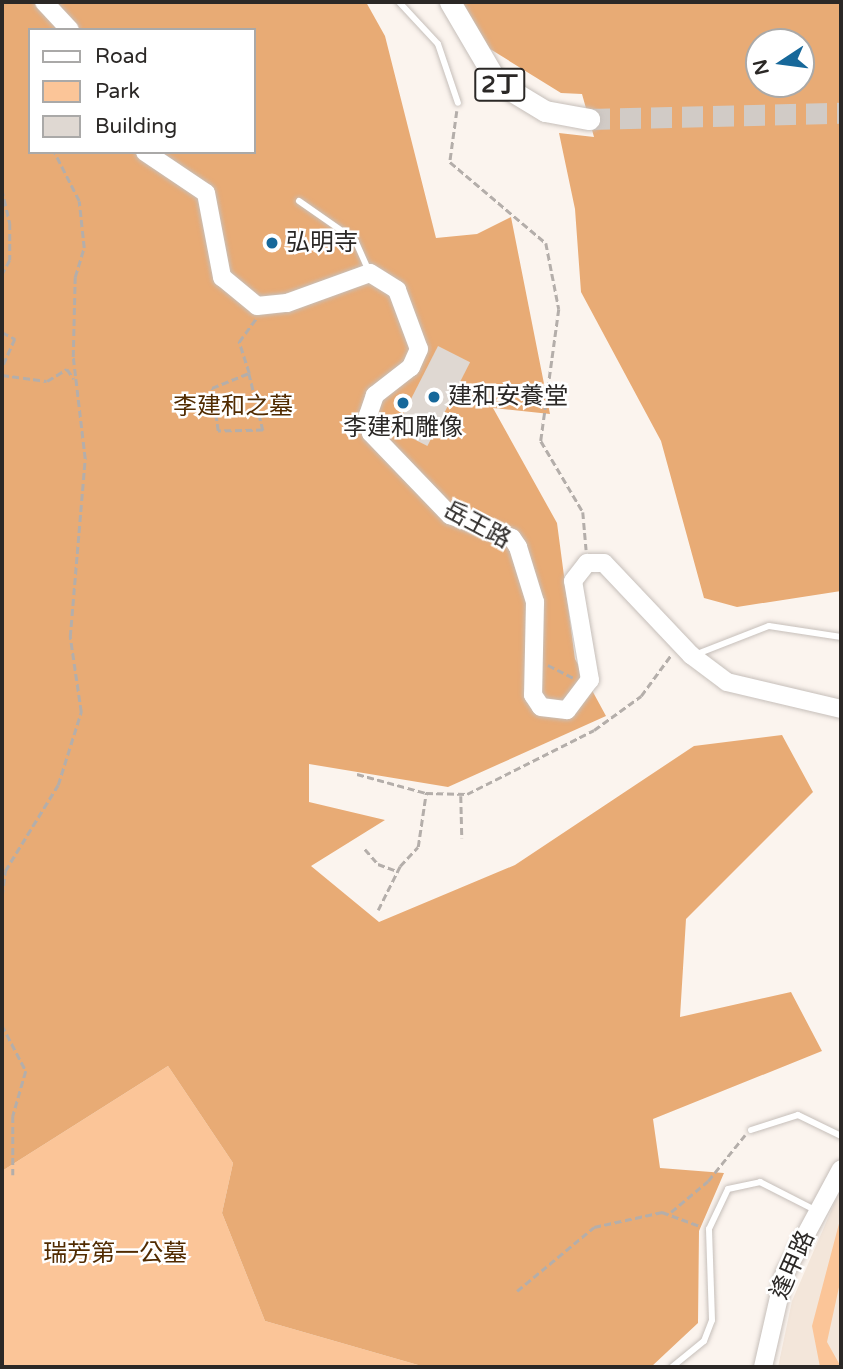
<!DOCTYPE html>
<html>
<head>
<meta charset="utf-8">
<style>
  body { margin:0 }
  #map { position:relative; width:843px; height:1369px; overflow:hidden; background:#fbf4ee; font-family:"Varela Round","Noto Sans TC",sans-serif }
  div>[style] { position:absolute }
  .built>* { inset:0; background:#f3e6da }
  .green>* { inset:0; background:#fbc598 }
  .forest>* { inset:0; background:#e8ab75 }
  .building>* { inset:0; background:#dfd8d2; transform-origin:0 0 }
  .primary-tunnel>* { height:21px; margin-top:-10.5px; transform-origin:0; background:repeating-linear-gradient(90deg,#d1cbc6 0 21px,transparent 0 31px) }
  .path>* { height:2.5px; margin-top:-1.25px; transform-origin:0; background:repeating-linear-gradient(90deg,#b4aeaa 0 7px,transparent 0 10.5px) }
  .roads { filter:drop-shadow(0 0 2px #c6bfba) drop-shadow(0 0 2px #c6bfba) }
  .lane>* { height:6px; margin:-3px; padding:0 3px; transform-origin:3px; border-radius:3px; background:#fff }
  .secondary>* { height:18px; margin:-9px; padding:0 9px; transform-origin:9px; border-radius:9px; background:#fff }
  .primary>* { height:21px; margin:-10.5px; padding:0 10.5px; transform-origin:10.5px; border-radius:10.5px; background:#fff }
  .dots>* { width:19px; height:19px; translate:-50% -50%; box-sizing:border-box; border:4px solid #fff; border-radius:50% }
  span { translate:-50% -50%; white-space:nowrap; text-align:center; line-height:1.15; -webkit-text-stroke:5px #fff; paint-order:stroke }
  .shield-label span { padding:2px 5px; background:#fff; border:2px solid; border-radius:5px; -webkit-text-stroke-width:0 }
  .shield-label { font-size:23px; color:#2b2826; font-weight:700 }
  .poi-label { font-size:24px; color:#2b2826 }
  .left { translate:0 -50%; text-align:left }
  .park-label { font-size:24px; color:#512b00 }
  .street-label { font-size:24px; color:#2b2826 }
  .frame { position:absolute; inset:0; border:4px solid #2b2826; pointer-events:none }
  .legend { position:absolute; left:28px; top:28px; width:228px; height:126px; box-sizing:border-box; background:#fff; border:2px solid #aaa9a8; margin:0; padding:9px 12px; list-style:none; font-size:21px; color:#2b2826 }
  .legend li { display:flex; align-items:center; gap:14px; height:35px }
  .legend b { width:35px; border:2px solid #aaa9a8 }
  .north { position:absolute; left:745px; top:28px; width:70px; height:70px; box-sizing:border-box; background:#fff; border:2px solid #aaa9a8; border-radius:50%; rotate:257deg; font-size:19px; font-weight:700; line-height:28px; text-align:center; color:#2b2826 }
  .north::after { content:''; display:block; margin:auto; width:24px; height:32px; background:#17689a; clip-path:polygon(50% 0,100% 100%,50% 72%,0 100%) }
</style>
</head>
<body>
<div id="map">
  <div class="built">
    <i style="clip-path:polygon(841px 1188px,841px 1367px,778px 1367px,792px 1301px)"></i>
  </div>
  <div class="green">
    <i style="clip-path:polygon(168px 1066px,233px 1163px,222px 1213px,265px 1321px,425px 1367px,2px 1367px,2px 1171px)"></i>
    <i style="clip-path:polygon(841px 1216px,841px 1278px,827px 1342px,841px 1367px,820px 1367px,812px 1326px)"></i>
  </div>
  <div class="forest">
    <i style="clip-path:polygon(evenodd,2px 2px,366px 2px,385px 36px,436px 238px,477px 234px,511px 217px,550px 414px,493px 408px,557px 523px,575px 659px,606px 716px,448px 787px,309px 764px,309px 802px,385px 820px,311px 866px,379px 922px,515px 865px,694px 746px,782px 735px,813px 792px,686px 919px,680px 1017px,791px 992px,822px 1051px,653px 1119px,660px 1168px,724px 1173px,699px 1231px,698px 1323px,651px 1367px,425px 1367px,265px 1321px,222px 1213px,233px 1163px,168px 1066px,2px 1171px,2px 2px,30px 30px,254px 30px,254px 152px,30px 152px,30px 30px)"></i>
    <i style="clip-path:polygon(evenodd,460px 2px,841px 2px,841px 591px,737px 607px,704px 598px,661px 441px,581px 292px,575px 209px,559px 133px,594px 137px,582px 94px,561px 93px,482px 44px,460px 2px,759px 42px,801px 42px,801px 84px,759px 84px,759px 42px)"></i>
  </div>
  <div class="building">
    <i style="left:438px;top:346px;width:36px;height:94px;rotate:27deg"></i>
  </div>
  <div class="primary-tunnel">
    <i style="left:589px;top:119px;width:252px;rotate:-1.4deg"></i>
  </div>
  <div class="path">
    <i style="left:457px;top:111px;width:51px;rotate:97.8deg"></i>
    <i style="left:450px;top:162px;width:126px;rotate:40.2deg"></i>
    <i style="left:546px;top:243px;width:67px;rotate:78.9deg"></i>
    <i style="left:559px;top:309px;width:133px;rotate:97.8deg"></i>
    <i style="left:541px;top:441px;width:82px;rotate:59.4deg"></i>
    <i style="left:583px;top:512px;width:38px;rotate:85deg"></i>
    <i style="left:2px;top:189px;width:35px;rotate:77deg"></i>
    <i style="left:10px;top:223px;width:37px;rotate:90deg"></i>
    <i style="left:10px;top:260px;width:17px;rotate:118deg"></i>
    <i style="left:2px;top:332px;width:15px;rotate:28deg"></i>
    <i style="left:15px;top:339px;width:32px;rotate:114deg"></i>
    <i style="left:249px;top:373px;width:59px;rotate:76.2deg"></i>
    <i style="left:263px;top:430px;width:45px;rotate:178.7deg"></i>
    <i style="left:218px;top:431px;width:43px;rotate:-97.9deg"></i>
    <i style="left:212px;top:388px;width:40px;rotate:-22deg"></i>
    <i style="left:249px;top:373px;width:33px;rotate:-108deg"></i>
    <i style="left:239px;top:342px;width:29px;rotate:-54deg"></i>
    <i style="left:2px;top:375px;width:45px;rotate:7.6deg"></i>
    <i style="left:47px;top:381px;width:23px;rotate:-31deg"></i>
    <i style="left:67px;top:369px;width:12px;rotate:55deg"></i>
    <i style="left:548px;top:665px;width:28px;rotate:27deg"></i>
    <i style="left:357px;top:774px;width:72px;rotate:15.4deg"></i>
    <i style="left:426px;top:793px;width:41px;rotate:1.4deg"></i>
    <i style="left:467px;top:794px;width:142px;rotate:-26.7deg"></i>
    <i style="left:594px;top:730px;width:58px;rotate:-35.9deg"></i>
    <i style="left:641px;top:696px;width:51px;rotate:-53.8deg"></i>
    <i style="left:461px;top:796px;width:42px;rotate:88.6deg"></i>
    <i style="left:365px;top:849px;width:20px;rotate:49deg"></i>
    <i style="left:378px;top:864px;width:20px;rotate:20deg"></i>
    <i style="left:2px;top:896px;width:25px;rotate:-83deg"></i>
    <i style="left:5px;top:871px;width:101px;rotate:-58.4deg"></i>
    <i style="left:58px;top:785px;width:77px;rotate:-72.5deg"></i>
    <i style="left:81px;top:712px;width:76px;rotate:-98.3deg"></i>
    <i style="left:70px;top:637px;width:179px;rotate:-85.2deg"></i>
    <i style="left:85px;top:459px;width:103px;rotate:-96.7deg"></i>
    <i style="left:73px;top:357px;width:80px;rotate:-88.6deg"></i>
    <i style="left:75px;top:277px;width:30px;rotate:-73deg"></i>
    <i style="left:84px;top:248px;width:47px;rotate:-96.1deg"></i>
    <i style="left:79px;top:201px;width:55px;rotate:-117deg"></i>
    <i style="left:378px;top:910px;width:49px;rotate:-63.4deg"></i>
    <i style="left:400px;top:866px;width:26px;rotate:-47deg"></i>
    <i style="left:418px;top:847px;width:55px;rotate:-81.6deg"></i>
    <i style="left:2px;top:1025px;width:52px;rotate:62.4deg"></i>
    <i style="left:26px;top:1071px;width:47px;rotate:106.1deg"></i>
    <i style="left:13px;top:1116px;width:59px;rotate:90deg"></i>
    <i style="left:671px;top:1212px;width:48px;rotate:-40deg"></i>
    <i style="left:708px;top:1181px;width:59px;rotate:-51.2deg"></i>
    <i style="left:517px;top:1291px;width:100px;rotate:-39.7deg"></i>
    <i style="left:594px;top:1227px;width:70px;rotate:-12.4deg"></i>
    <i style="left:662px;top:1212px;width:40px;rotate:20.2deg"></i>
  </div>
  <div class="roads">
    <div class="lane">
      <i style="left:399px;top:2px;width:57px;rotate:47.1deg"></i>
      <i style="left:438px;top:44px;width:62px;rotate:71.3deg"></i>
      <i style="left:299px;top:201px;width:68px;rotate:34.9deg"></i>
      <i style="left:355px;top:240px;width:34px;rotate:66deg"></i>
      <i style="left:697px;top:654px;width:77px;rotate:-21.3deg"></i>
      <i style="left:769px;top:626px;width:73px;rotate:8.7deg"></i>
      <i style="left:751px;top:1130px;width:49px;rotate:-17.7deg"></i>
      <i style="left:798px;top:1115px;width:48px;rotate:26deg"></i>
      <i style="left:672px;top:1367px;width:41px;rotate:-39.1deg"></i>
      <i style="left:704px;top:1341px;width:22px;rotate:-69deg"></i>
      <i style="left:712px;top:1320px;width:91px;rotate:-91.9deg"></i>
      <i style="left:709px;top:1229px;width:44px;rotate:-64.6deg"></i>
      <i style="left:728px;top:1189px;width:33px;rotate:-12deg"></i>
      <i style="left:760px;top:1182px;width:62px;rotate:27deg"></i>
    </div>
    <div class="secondary">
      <i style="left:44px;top:2px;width:38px;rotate:47deg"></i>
      <i style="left:145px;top:152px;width:73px;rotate:33.9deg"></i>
      <i style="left:206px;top:193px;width:86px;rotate:79.2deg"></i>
      <i style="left:222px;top:277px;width:45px;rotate:39.6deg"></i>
      <i style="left:257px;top:306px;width:30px;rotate:-6deg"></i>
      <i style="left:287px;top:303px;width:88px;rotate:-19.9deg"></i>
      <i style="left:370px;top:273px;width:32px;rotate:32deg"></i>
      <i style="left:397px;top:290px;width:63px;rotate:69.6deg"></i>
      <i style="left:419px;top:349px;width:20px;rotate:114deg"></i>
      <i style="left:411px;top:367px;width:46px;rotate:142.1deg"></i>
      <i style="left:375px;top:395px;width:21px;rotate:109deg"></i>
      <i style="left:368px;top:415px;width:18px;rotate:81deg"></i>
      <i style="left:371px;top:433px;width:114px;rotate:46.1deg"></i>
      <i style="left:450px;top:515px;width:66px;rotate:20.4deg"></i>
      <i style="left:512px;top:538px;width:11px;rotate:56deg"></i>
      <i style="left:518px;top:547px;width:58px;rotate:72.8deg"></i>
      <i style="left:535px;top:602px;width:93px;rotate:91.2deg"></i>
      <i style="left:533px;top:695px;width:14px;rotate:56deg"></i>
      <i style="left:541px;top:707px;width:26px;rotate:7deg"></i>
      <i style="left:567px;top:710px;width:38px;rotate:-53deg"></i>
      <i style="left:590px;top:680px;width:100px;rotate:-99.7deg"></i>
      <i style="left:573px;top:581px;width:23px;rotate:-52deg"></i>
      <i style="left:587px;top:563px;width:17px"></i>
      <i style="left:604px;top:563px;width:127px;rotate:46.6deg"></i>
      <i style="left:691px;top:655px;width:45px;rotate:36.9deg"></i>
      <i style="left:727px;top:682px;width:117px;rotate:13.3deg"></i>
      <i style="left:763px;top:1367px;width:94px;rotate:-77.1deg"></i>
      <i style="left:784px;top:1275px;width:120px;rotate:-61.7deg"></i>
    </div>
    <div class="primary">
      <i style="left:450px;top:2px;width:93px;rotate:59.6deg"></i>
      <i style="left:497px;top:82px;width:56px;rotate:31.1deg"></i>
      <i style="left:545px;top:111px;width:45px;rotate:10.3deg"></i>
    </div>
  </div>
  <div class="dots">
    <i style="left:272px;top:243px;background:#17689a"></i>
    <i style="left:434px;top:397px;background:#17689a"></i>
    <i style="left:403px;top:403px;background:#17689a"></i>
  </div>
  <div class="shield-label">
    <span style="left:500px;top:85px">2丁</span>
  </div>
  <div class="poi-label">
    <span class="left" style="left:286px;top:243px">弘明寺</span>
    <span class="left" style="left:448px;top:397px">建和安養堂</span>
    <span style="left:403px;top:428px">李建和雕像</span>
  </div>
  <div class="park-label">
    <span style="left:233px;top:407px">李建和之墓</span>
    <span style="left:115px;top:1254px">瑞芳第一公墓</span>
  </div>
  <div class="street-label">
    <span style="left:477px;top:525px;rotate:28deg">岳王路</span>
    <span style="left:793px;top:1265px;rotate:-66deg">逢甲路</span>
  </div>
  <div class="frame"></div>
  <ul class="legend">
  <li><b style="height:9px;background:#fff"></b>Road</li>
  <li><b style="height:19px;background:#fbc598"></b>Park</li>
  <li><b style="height:19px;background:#dfd8d2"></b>Building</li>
  </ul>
  <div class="north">N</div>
</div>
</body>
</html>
